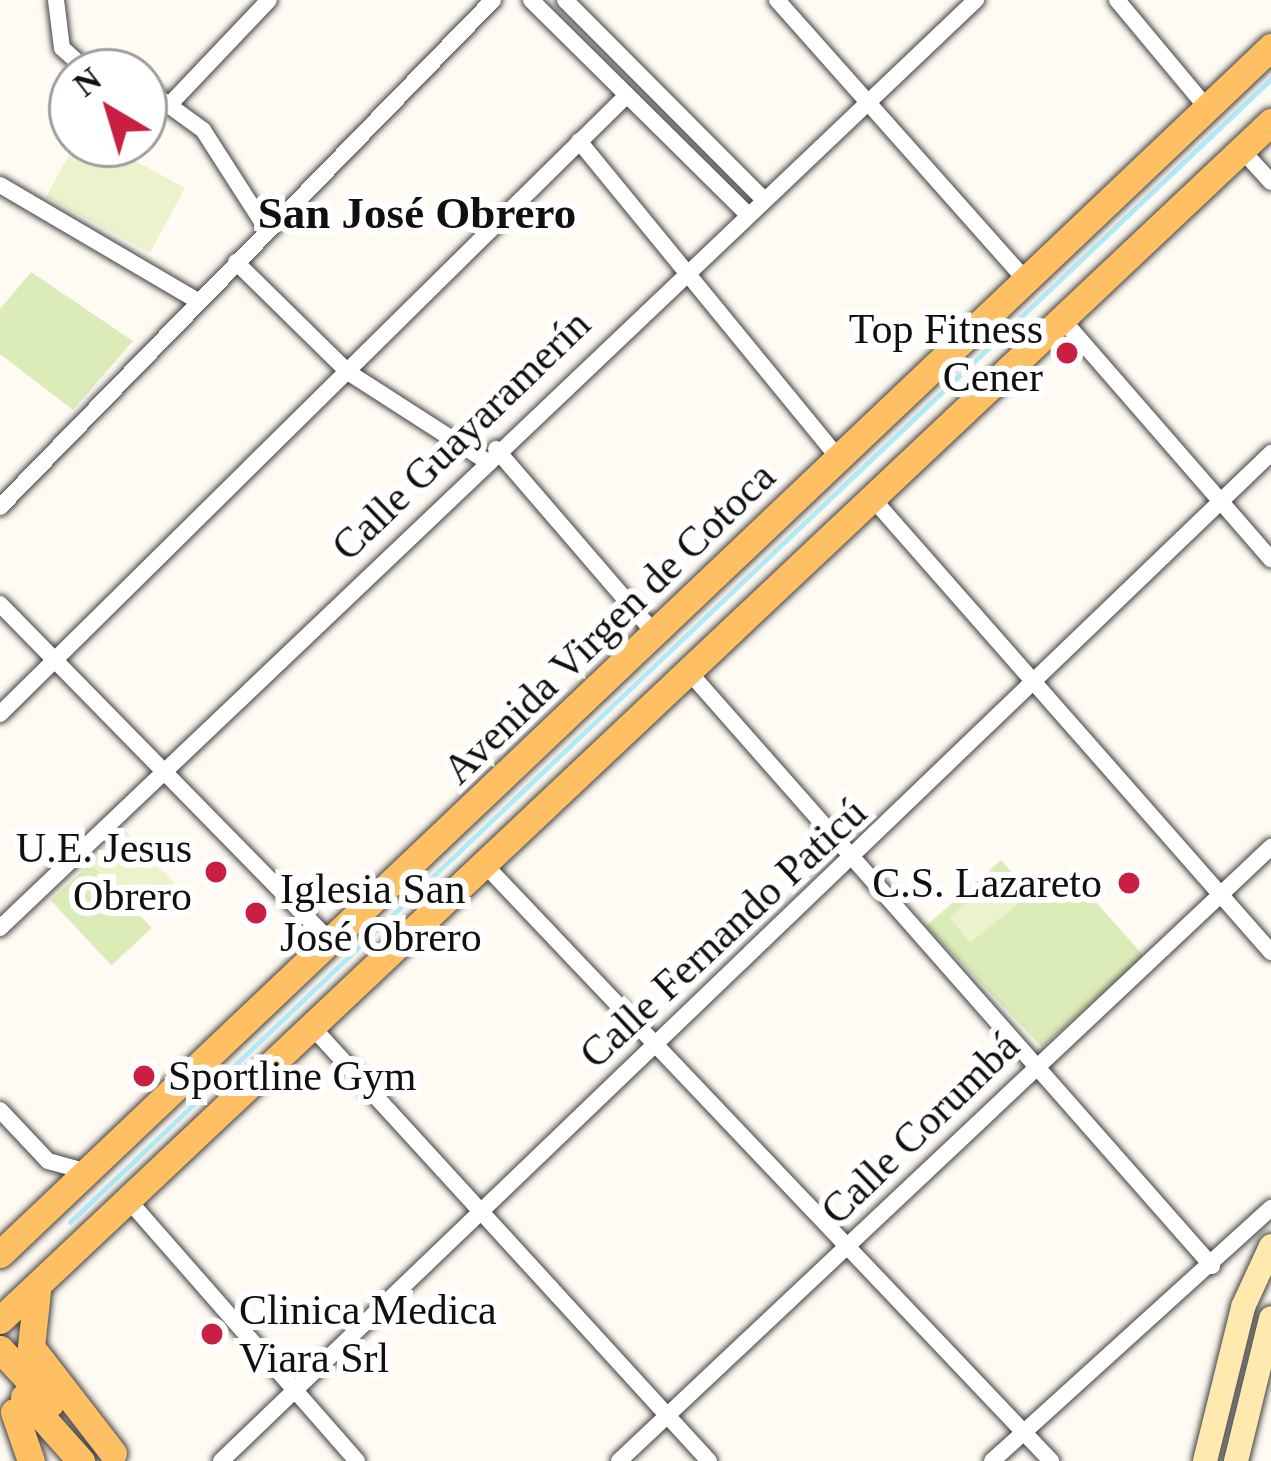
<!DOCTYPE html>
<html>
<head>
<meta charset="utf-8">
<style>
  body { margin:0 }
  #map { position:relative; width:1271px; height:1461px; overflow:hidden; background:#fffbf3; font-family:Georgia,serif }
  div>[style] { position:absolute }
  .green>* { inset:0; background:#dcecb9; transform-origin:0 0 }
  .pitch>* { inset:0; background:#ecf3cc; transform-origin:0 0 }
  .stream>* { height:4.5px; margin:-2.25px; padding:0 2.25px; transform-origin:2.25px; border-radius:2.25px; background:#b4ebf9 }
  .roads { filter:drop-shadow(0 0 3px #434343) drop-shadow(0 0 3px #434343) }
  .street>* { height:16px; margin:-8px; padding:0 8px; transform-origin:8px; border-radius:8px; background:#fff }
  .secondary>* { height:24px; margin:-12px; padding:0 12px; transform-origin:12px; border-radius:12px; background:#ffe9ae }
  .primary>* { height:27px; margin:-13.5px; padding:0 13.5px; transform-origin:13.5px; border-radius:13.5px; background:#ffbf63 }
  .dots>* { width:33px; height:33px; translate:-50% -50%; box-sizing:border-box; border:6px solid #fff; border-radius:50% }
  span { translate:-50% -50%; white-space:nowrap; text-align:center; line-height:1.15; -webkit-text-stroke:12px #fff; paint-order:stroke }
  .poi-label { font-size:42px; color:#101010 }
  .right { translate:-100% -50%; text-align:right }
  .left { translate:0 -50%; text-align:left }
  .street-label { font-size:42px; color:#101010 }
  .neighbourhood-label { font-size:45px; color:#101010; font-weight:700 }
  .north { position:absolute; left:48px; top:48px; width:120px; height:120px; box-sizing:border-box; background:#fff; border:3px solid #9f9f9f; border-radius:50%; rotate:322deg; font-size:33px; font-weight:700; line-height:48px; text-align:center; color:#101010 }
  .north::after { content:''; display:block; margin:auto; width:42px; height:54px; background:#c81f43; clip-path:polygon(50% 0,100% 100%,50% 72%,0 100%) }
</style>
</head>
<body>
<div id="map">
  <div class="green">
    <i style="clip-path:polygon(31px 272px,133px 341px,73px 410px,0 354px,0 309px)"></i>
    <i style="clip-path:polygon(1001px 860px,1039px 903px,1071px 874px,1144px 956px,1042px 1047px,926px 926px)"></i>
    <i style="left:91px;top:863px;width:89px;height:55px;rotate:47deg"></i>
  </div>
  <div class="pitch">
    <i style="clip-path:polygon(75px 144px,104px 144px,185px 188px,150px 253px,46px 197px)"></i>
    <i style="left:125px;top:830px;width:74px;height:47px;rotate:47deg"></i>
    <i style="left:1000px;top:876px;width:33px;height:65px;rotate:51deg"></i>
  </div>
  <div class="stream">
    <i style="left:70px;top:1222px;width:1658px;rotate:-43.58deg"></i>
  </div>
  <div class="roads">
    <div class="street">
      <i style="left:56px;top:0;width:48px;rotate:82.9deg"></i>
      <i style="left:62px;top:48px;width:36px;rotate:42deg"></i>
      <i style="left:531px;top:0;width:305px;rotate:44.7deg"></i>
      <i style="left:565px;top:0;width:282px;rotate:45.1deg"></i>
      <i style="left:777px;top:0;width:375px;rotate:48.4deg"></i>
      <i style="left:1117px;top:0;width:141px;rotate:50.2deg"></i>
      <i style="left:144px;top:87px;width:73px;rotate:36.1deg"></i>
      <i style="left:203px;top:130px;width:117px;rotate:57.3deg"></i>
      <i style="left:173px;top:101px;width:139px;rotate:-46.5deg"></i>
      <i style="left:579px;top:141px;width:412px;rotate:50.7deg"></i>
      <i style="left:1242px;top:150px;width:43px;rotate:47.8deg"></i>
      <i style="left:0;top:185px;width:229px;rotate:30.4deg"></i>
      <i style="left:236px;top:262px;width:157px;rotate:44.5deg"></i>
      <i style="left:348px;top:372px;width:161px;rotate:32.8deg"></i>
      <i style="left:1063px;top:320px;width:317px;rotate:49deg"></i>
      <i style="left:496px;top:449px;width:245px;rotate:49.3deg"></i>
      <i style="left:873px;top:499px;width:603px;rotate:48.7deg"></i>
      <i style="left:0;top:507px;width:707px;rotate:-45.8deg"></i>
      <i style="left:0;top:604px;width:476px;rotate:45.6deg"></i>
      <i style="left:690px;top:673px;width:790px;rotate:48.64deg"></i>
      <i style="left:0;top:714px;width:881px;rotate:-44.63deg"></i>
      <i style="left:486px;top:866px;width:821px;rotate:46.48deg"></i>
      <i style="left:0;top:928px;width:1347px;rotate:-43.56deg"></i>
      <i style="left:315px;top:1030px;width:584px;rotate:47.57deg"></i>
      <i style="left:0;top:1110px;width:70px;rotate:46.7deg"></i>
      <i style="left:48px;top:1161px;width:41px;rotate:15.4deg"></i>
      <i style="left:131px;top:1203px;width:343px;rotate:48.8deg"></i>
      <i style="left:221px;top:1461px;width:1456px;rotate:-43.83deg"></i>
      <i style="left:619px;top:1461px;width:896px;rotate:-43.28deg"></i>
      <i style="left:992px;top:1461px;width:377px;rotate:-42.2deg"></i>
    </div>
    <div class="secondary">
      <i style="left:1205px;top:1461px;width:159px;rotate:-76.1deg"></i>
      <i style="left:1243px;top:1307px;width:67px;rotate:-65.3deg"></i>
      <i style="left:1236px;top:1461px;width:147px;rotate:-76.2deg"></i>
    </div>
    <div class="primary">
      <i style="left:0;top:1254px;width:1753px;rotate:-43.52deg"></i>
      <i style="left:37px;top:1291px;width:56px;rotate:96.1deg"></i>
      <i style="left:31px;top:1347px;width:134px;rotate:52.3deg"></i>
      <i style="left:0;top:1320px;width:1747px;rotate:-43.31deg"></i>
      <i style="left:0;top:1349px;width:74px;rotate:47.2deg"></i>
      <i style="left:24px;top:1397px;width:86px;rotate:48.3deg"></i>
      <i style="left:14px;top:1412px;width:52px;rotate:70.9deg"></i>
    </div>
  </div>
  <div class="dots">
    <i style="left:1067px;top:353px;background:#c81f43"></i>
    <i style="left:216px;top:872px;background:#c81f43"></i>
    <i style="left:1129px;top:883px;background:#c81f43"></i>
    <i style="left:256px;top:913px;background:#c81f43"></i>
    <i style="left:144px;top:1076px;background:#c81f43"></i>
    <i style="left:212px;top:1334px;background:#c81f43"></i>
  </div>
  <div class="poi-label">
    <span class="right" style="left:1043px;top:353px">Top Fitness<br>Cener</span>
    <span class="right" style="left:192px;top:872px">U.E. Jesus<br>Obrero</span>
    <span class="right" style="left:1102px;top:883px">C.S. Lazareto</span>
    <span class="left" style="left:280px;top:913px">Iglesia San<br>José Obrero</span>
    <span class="left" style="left:168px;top:1076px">Sportline Gym</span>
    <span class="left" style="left:239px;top:1334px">Clinica Medica<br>Viara Srl</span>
  </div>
  <div class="street-label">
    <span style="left:461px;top:435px;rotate:-44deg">Calle Guayaramerín</span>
    <span style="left:609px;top:623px;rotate:-44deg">Avenida Virgen de Cotoca</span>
    <span style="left:723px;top:933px;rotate:-43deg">Calle Fernando Paticú</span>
    <span style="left:920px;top:1128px;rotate:-44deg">Calle Corumbá</span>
  </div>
  <div class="neighbourhood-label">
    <span style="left:417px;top:214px">San José Obrero</span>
  </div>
  <div class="north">N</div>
</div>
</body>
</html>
